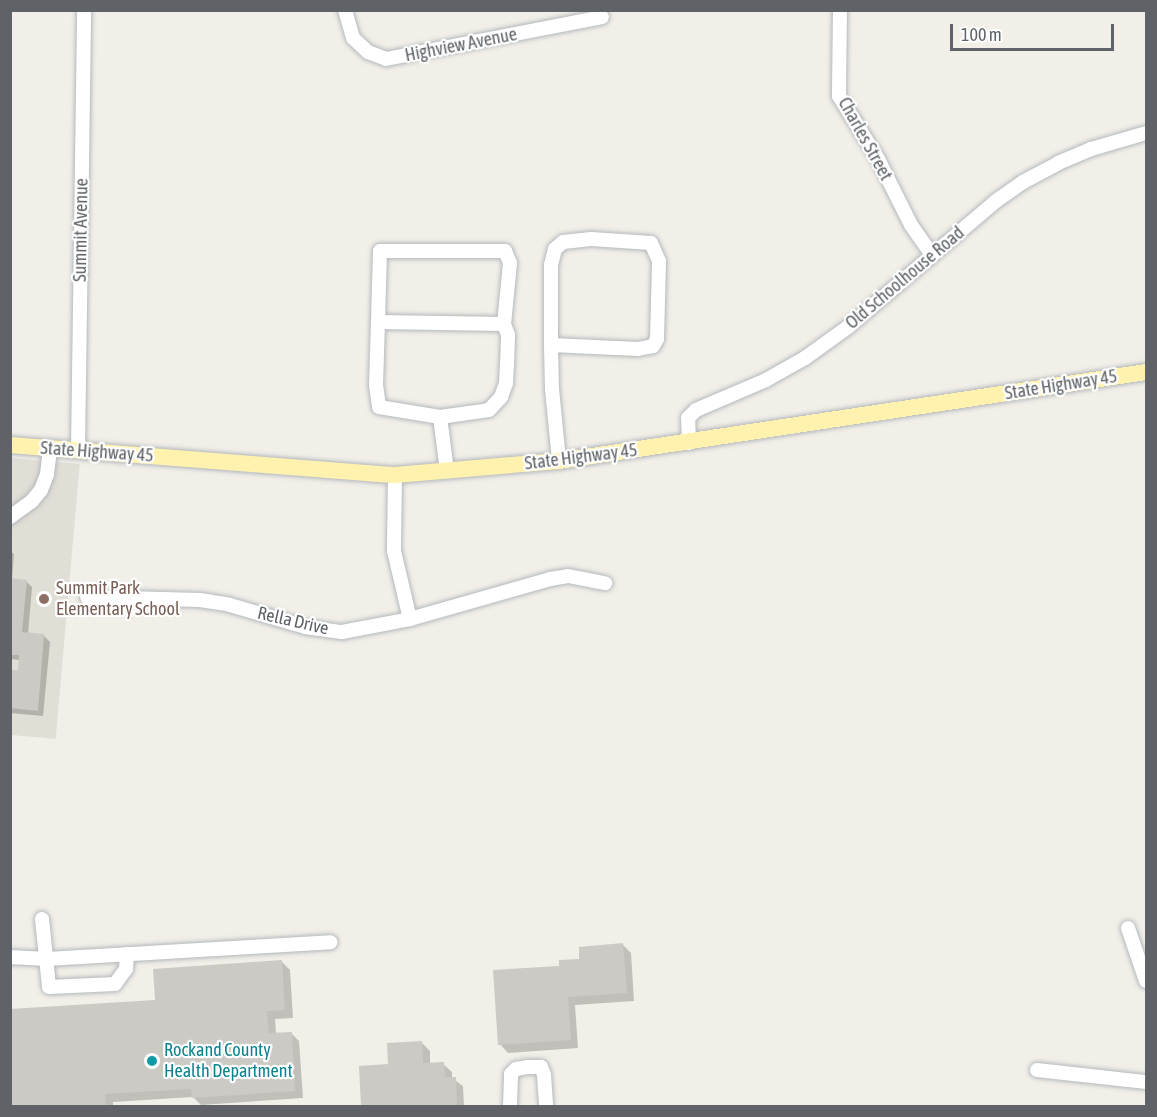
<!DOCTYPE html>
<html>
<head>
<meta charset="utf-8">
<style>
  body { margin:0 }
  #map { position:relative; width:1157px; height:1117px; overflow:hidden; background:#f1efe8; font-family:"Asap Condensed",sans-serif }
  div>[style] { position:absolute }
  .education>* { inset:0; background:#e1ded6; transform-origin:0 0 }
  .shadow>* { inset:0; background:#0003 }
  .building>* { inset:0; background:#cccac5 }
  .roads { filter:drop-shadow(0 0 2px #b5b8bc) drop-shadow(0 0 2px #b5b8bc) }
  .minor>* { height:14px; margin:-7px; padding:0 7px; transform-origin:7px; border-radius:7px; background:#fff }
  .major>* { height:16px; margin:-8px; padding:0 8px; transform-origin:8px; border-radius:8px; background:#fff2af }
  .dots>* { width:16px; height:16px; translate:-50% -50%; box-sizing:border-box; border:3px solid #fff; border-radius:50% }
  span { translate:-50% -50%; white-space:nowrap; text-align:center; line-height:1.15; -webkit-text-stroke:4.5px #fff; paint-order:stroke }
  .street-label { font-size:18px; color:#5f6368 }
  .education-label { font-size:18px; color:#785e54 }
  .left { translate:0 -50%; text-align:left }
  .culture-label { font-size:18px; color:#0d838f }
  .frame { position:absolute; inset:0; border:12px solid #5f6368; pointer-events:none }
  .scale { position:absolute; left:950px; top:24px; width:164px; height:27px; box-sizing:border-box; border:3px solid #5f6368; border-top:0; padding-left:8px; font-size:18px; line-height:21px; white-space:nowrap; color:#5f6368; -webkit-text-stroke:4px #fff; paint-order:stroke }
</style>
</head>
<body>
<div id="map">
  <div class="education">
    <i style="left:11px;top:458px;width:69px;height:276px;rotate:5deg"></i>
  </div>
  <div class="shadow">
    <i style="clip-path:polygon(10px 551px,14px 554px,12px 580px,26px 581px,32px 587px,28px 634px,44px 636px,50px 642px,43px 716px,10px 713px,10px 671px,19px 672px,20px 660px,10px 659px)"></i>
    <i style="clip-path:polygon(623px 945px,631px 953px,634px 1001px,575px 1005px,578px 1048px,508px 1053px,500px 1044px,561px 967px)"></i>
    <i style="clip-path:polygon(282px 962px,290px 970px,293px 1018px,275px 1019px,276px 1034px,291px 1033px,299px 1041px,303px 1098px,201px 1105px,193px 1097px,113px 1102px,113px 1106px,10px 1106px,10px 1011px,157px 1001px)"></i>
    <i style="clip-path:polygon(421px 1042px,430px 1051px,430px 1065px,443px 1064px,452px 1072px,452px 1078px,463px 1086px,464px 1106px,362px 1106px,360px 1067px,390px 1066px)"></i>
  </div>
  <div class="building">
    <i style="clip-path:polygon(10px 578px,27px 580px,22px 632px,44px 634px,38px 711px,10px 708px,10px 670px,18px 670px,19px 655px,10px 655px)"></i>
    <i style="clip-path:polygon(623px 943px,627px 993px,568px 997px,571px 1040px,498px 1045px,493px 970px,559px 966px,559px 960px,579px 959px,579px 947px)"></i>
    <i style="clip-path:polygon(282px 960px,285px 1010px,267px 1011px,269px 1033px,292px 1032px,295px 1091px,192px 1098px,191px 1089px,105px 1094px,106px 1106px,10px 1106px,10px 1009px,155px 1000px,153px 969px)"></i>
    <i style="clip-path:polygon(422px 1041px,423px 1063px,444px 1062px,445px 1077px,456px 1077px,457px 1106px,361px 1106px,359px 1066px,388px 1064px,387px 1043px)"></i>
  </div>
  <div class="roads">
    <div class="minor">
      <i style="left:345px;top:10px;width:29px;rotate:74deg"></i>
      <i style="left:353px;top:38px;width:21px;rotate:43deg"></i>
      <i style="left:368px;top:52px;width:19px;rotate:21deg"></i>
      <i style="left:386px;top:59px;width:220px;rotate:-11deg"></i>
      <i style="left:840px;top:10px;width:86px;rotate:90.7deg"></i>
      <i style="left:839px;top:96px;width:74px;rotate:58.2deg"></i>
      <i style="left:878px;top:159px;width:74px;rotate:63.4deg"></i>
      <i style="left:911px;top:225px;width:37px;rotate:55deg"></i>
      <i style="left:378px;top:322px;width:71px;rotate:-88.4deg"></i>
      <i style="left:380px;top:251px;width:125px"></i>
      <i style="left:505px;top:251px;width:13px;rotate:67deg"></i>
      <i style="left:510px;top:263px;width:61px;rotate:95.6deg"></i>
      <i style="left:551px;top:345px;width:87px;rotate:2.6deg"></i>
      <i style="left:638px;top:349px;width:15px;rotate:-11deg"></i>
      <i style="left:653px;top:346px;width:8px;rotate:-60deg"></i>
      <i style="left:657px;top:339px;width:78px;rotate:-88.5deg"></i>
      <i style="left:659px;top:261px;width:20px;rotate:-114deg"></i>
      <i style="left:651px;top:243px;width:60px;rotate:-176.2deg"></i>
      <i style="left:591px;top:239px;width:28px;rotate:174deg"></i>
      <i style="left:563px;top:242px;width:11px;rotate:139deg"></i>
      <i style="left:555px;top:249px;width:16px;rotate:104deg"></i>
      <i style="left:551px;top:265px;width:80px;rotate:90deg"></i>
      <i style="left:551px;top:345px;width:44px;rotate:88.7deg"></i>
      <i style="left:552px;top:389px;width:72px;rotate:84.4deg"></i>
      <i style="left:440px;top:417px;width:49px;rotate:-8.1deg"></i>
      <i style="left:489px;top:410px;width:18px;rotate:-47deg"></i>
      <i style="left:501px;top:397px;width:15px;rotate:-70deg"></i>
      <i style="left:506px;top:383px;width:17px;rotate:-87deg"></i>
      <i style="left:507px;top:366px;width:31px;rotate:-88deg"></i>
      <i style="left:508px;top:335px;width:12px;rotate:-110deg"></i>
      <i style="left:504px;top:324px;width:126px;rotate:-179.1deg"></i>
      <i style="left:378px;top:322px;width:63px;rotate:91.8deg"></i>
      <i style="left:376px;top:385px;width:22px;rotate:82deg"></i>
      <i style="left:379px;top:407px;width:62px;rotate:9.3deg"></i>
      <i style="left:440px;top:417px;width:54px;rotate:82.6deg"></i>
      <i style="left:689px;top:443px;width:25px;rotate:-92deg"></i>
      <i style="left:688px;top:418px;width:11px;rotate:-45deg"></i>
      <i style="left:696px;top:410px;width:76px;rotate:-23.2deg"></i>
      <i style="left:766px;top:380px;width:45px;rotate:-29.4deg"></i>
      <i style="left:805px;top:358px;width:53px;rotate:-35.8deg"></i>
      <i style="left:848px;top:327px;width:194px;rotate:-40.4deg"></i>
      <i style="left:996px;top:201px;width:33px;rotate:-35deg"></i>
      <i style="left:1023px;top:182px;width:40px;rotate:-28deg"></i>
      <i style="left:1058px;top:163px;width:36px;rotate:-23deg"></i>
      <i style="left:1091px;top:149px;width:57px;rotate:-16.2deg"></i>
      <i style="left:78px;top:450px;width:440px;rotate:-89.2deg"></i>
      <i style="left:395px;top:475px;width:76px;rotate:90.8deg"></i>
      <i style="left:394px;top:551px;width:70px;rotate:76.8deg"></i>
      <i style="left:10px;top:517px;width:27px;rotate:-36deg"></i>
      <i style="left:32px;top:501px;width:14px;rotate:-51deg"></i>
      <i style="left:41px;top:490px;width:17px;rotate:-69deg"></i>
      <i style="left:47px;top:474px;width:26px;rotate:-83deg"></i>
      <i style="left:87px;top:597px;width:113px;rotate:1.5deg"></i>
      <i style="left:200px;top:600px;width:30px;rotate:9deg"></i>
      <i style="left:230px;top:605px;width:78px;rotate:16.3deg"></i>
      <i style="left:305px;top:627px;width:37px;rotate:8deg"></i>
      <i style="left:342px;top:632px;width:69px;rotate:-10.8deg"></i>
      <i style="left:410px;top:619px;width:146px;rotate:-15.9deg"></i>
      <i style="left:550px;top:579px;width:18px;rotate:-9deg"></i>
      <i style="left:568px;top:576px;width:38px;rotate:11deg"></i>
      <i style="left:42px;top:919px;width:68px;rotate:84.1deg"></i>
      <i style="left:49px;top:987px;width:66px;rotate:-2.6deg"></i>
      <i style="left:115px;top:984px;width:19px;rotate:-54deg"></i>
      <i style="left:126px;top:969px;width:15px;rotate:-86deg"></i>
      <i style="left:1128px;top:928px;width:56px;rotate:71.2deg"></i>
      <i style="left:10px;top:957px;width:37px;rotate:3deg"></i>
      <i style="left:47px;top:959px;width:284px;rotate:-3.4deg"></i>
      <i style="left:1037px;top:1070px;width:110px;rotate:6.3deg"></i>
      <i style="left:510px;top:1106px;width:32px;rotate:-88deg"></i>
      <i style="left:511px;top:1074px;width:7px;rotate:-45deg"></i>
      <i style="left:516px;top:1069px;width:11px;rotate:-10deg"></i>
      <i style="left:527px;top:1067px;width:14px"></i>
      <i style="left:541px;top:1067px;width:9px;rotate:69deg"></i>
      <i style="left:544px;top:1075px;width:31px;rotate:86deg"></i>
    </div>
    <div class="major">
      <i style="left:10px;top:445px;width:386px;rotate:4.5deg"></i>
      <i style="left:395px;top:475px;width:165px;rotate:-4.9deg"></i>
      <i style="left:559px;top:461px;width:594px;rotate:-8.62deg"></i>
    </div>
  </div>
  <div class="dots">
    <i style="left:44px;top:599px;background:#8d6e63"></i>
    <i style="left:152px;top:1061px;background:#0f9aa8"></i>
  </div>
  <div class="street-label">
    <span style="left:461px;top:45px;rotate:-11deg">Highview Avenue</span>
    <span style="left:865px;top:139px;rotate:61deg">Charles Street</span>
    <span style="left:81px;top:230px;rotate:-89deg">Summit Avenue</span>
    <span style="left:905px;top:278px;rotate:-40deg">Old Schoolhouse Road</span>
    <span style="left:1061px;top:385px;rotate:-9deg">State Highway 45</span>
    <span style="left:97px;top:452px;rotate:4deg">State Highway 45</span>
    <span style="left:581px;top:457px;rotate:-7deg">State Highway 45</span>
    <span style="left:293px;top:621px;rotate:13deg">Rella Drive</span>
  </div>
  <div class="education-label">
    <span class="left" style="left:56px;top:599px">Summit Park<br>Elementary School</span>
  </div>
  <div class="culture-label">
    <span class="left" style="left:164px;top:1061px">Rockand County<br>Health Department</span>
  </div>
  <div class="frame"></div>
  <div class="scale">100 m</div>
</div>
</body>
</html>
